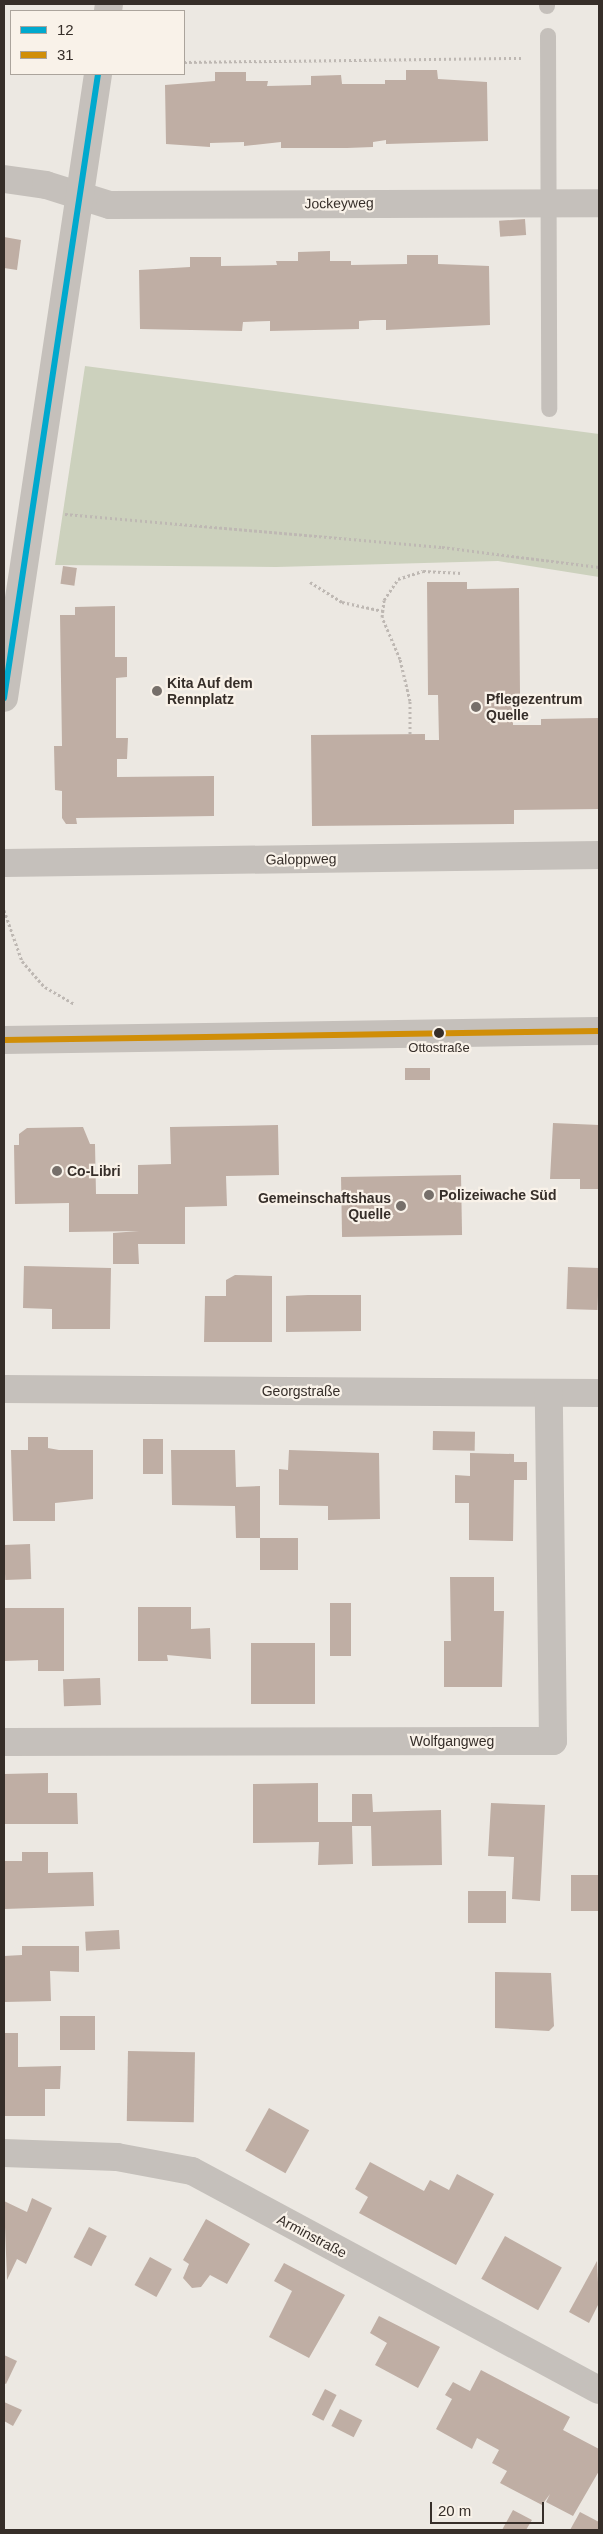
<!DOCTYPE html>
<html>
<head>
<meta charset="utf-8">
<style>
  body { margin:0 }
  #map { position:relative; width:603px; height:2534px; overflow:hidden; background:#ece8e2; font-family:Arial,sans-serif }
  div>[style] { position:absolute }
  .green>* { inset:0; background:#ccd1bd }
  .building>* { inset:0; background:#bfaea4; transform-origin:0 0 }
  .path>* { height:3px; margin-top:-1.5px; transform-origin:0; background:repeating-linear-gradient(90deg,#beb8b3 0 2.5px,transparent 0 5px) }
  .service>* { height:16px; margin:-8px; padding:0 8px; transform-origin:8px; border-radius:8px; background:#c5c0bb }
  .minor>* { height:28px; margin:-14px; padding:0 14px; transform-origin:14px; border-radius:14px; background:#c5c0bb }
  .tertiary>* { height:28px; margin:-14px; padding:0 14px; transform-origin:14px; border-radius:14px; background:#c5c0bb }
  .bus-1>* { height:6px; margin:-3px; padding:0 3px; transform-origin:3px; border-radius:3px; background:#00a9ce }
  .bus-2>* { height:6px; margin:-3px; padding:0 3px; transform-origin:3px; border-radius:3px; background:#d08e08 }
  .dots>* { width:14px; height:14px; translate:-50% -50%; box-sizing:border-box; border:2px solid #f9f2e9; border-radius:50% }
  span { translate:-50% -50%; white-space:nowrap; text-align:center; line-height:1.15; -webkit-text-stroke:4.5px #f9f2e9; paint-order:stroke }
  .bus-label { font-size:13px; color:#362e29 }
  .street-label { font-size:14px; color:#362e29 }
  .poi-label { font-size:14px; color:#362e29; font-weight:700 }
  .left { translate:0 -50%; text-align:left }
  .right { translate:-100% -50%; text-align:right }
  .frame { position:absolute; inset:0; border:5px solid #362e29; pointer-events:none }
  .legend { position:absolute; left:10px; top:10px; width:175px; height:65px; box-sizing:border-box; background:#f9f2e9; border:1px solid #aba49c; margin:0; padding:6px 9px; list-style:none; font-size:15px; color:#362e29 }
  .legend li { display:flex; align-items:center; gap:10px; height:25px }
  .legend b { width:25px; border:1px solid #aba49c }
  .scale { position:absolute; left:430px; top:2502px; width:114px; height:22px; box-sizing:border-box; border:2px solid #362e29; border-top:0; padding-left:6px; font-size:15px; line-height:18px; white-space:nowrap; color:#362e29; -webkit-text-stroke:4px #f9f2e9; paint-order:stroke }
</style>
</head>
<body>
<div id="map">
  <div class="green">
    <i style="clip-path:polygon(85px 366px,599px 434px,599px 577px,498px 561px,276px 567px,55px 565px)"></i>
  </div>
  <div class="building">
    <i style="clip-path:polygon(406px 70px,437px 70px,438px 79px,487px 82px,488px 141px,386px 144px,386px 140px,373px 142px,373px 147px,347px 148px,281px 148px,281px 142px,244px 146px,244px 142px,210px 143px,210px 147px,166px 144px,165px 85px,215px 81px,215px 72px,246px 72px,246px 81px,268px 81px,267px 86px,311px 85px,311px 76px,341px 75px,342px 84px,385px 84px,385px 80px,406px 80px)"></i>
    <i style="left:525px;top:219px;width:16px;height:26px;rotate:86deg"></i>
    <i style="clip-path:polygon(4px 237px,21px 240px,17px 270px,4px 268px)"></i>
    <i style="clip-path:polygon(330px 251px,330px 261px,351px 261px,351px 265px,407px 264px,407px 255px,438px 255px,438px 264px,489px 266px,490px 325px,386px 330px,386px 320px,373px 320px,359px 321px,359px 329px,270px 331px,270px 321px,243px 322px,242px 331px,140px 329px,139px 270px,190px 267px,190px 257px,221px 257px,221px 266px,277px 265px,276px 261px,298px 261px,298px 252px)"></i>
    <i style="left:63px;top:566px;width:14px;height:18px;rotate:8deg"></i>
    <i style="clip-path:polygon(427px 582px,467px 582px,467px 589px,519px 588px,520px 694px,513px 694px,513px 725px,541px 725px,541px 719px,599px 718px,599px 809px,514px 810px,514px 824px,312px 826px,311px 735px,425px 734px,425px 740px,439px 740px,438px 695px,428px 695px)"></i>
    <i style="clip-path:polygon(115px 606px,115px 657px,127px 657px,127px 677px,116px 678px,116px 738px,128px 738px,127px 759px,117px 759px,117px 777px,214px 776px,214px 816px,76px 818px,77px 824px,66px 824px,62px 818px,62px 791px,55px 790px,54px 746px,62px 746px,60px 615px,75px 615px,75px 607px)"></i>
    <i style="left:405px;top:1068px;width:25px;height:12px"></i>
    <i style="clip-path:polygon(553px 1123px,599px 1125px,599px 1189px,580px 1189px,580px 1179px,550px 1179px)"></i>
    <i style="clip-path:polygon(278px 1125px,279px 1175px,226px 1176px,227px 1206px,185px 1207px,185px 1244px,138px 1244px,139px 1264px,113px 1264px,113px 1233px,139px 1231px,69px 1232px,69px 1203px,15px 1204px,14px 1145px,19px 1145px,19px 1134px,27px 1128px,83px 1127px,90px 1144px,95px 1144px,96px 1194px,138px 1194px,138px 1165px,171px 1164px,170px 1127px)"></i>
    <i style="left:461px;top:1175px;width:60px;height:120px;rotate:89deg"></i>
    <i style="clip-path:polygon(24px 1266px,111px 1268px,110px 1329px,52px 1329px,52px 1309px,23px 1308px)"></i>
    <i style="left:568px;top:1267px;width:31px;height:42px;rotate:2deg"></i>
    <i style="clip-path:polygon(235px 1275px,272px 1276px,272px 1342px,204px 1342px,205px 1296px,226px 1296px,226px 1280px)"></i>
    <i style="clip-path:polygon(308px 1295px,361px 1295px,361px 1331px,286px 1332px,286px 1296px)"></i>
    <i style="left:433px;top:1431px;width:42px;height:19px;rotate:1deg"></i>
    <i style="clip-path:polygon(28px 1437px,48px 1437px,48px 1448px,59px 1450px,93px 1450px,93px 1499px,55px 1503px,55px 1521px,13px 1521px,11px 1450px,28px 1450px)"></i>
    <i style="left:143px;top:1439px;width:20px;height:35px"></i>
    <i style="clip-path:polygon(171px 1450px,235px 1450px,236px 1487px,260px 1486px,260px 1538px,236px 1538px,235px 1506px,172px 1505px)"></i>
    <i style="clip-path:polygon(289px 1450px,379px 1453px,380px 1519px,328px 1520px,328px 1506px,279px 1505px,279px 1469px,288px 1470px)"></i>
    <i style="clip-path:polygon(470px 1453px,514px 1454px,514px 1462px,527px 1462px,527px 1480px,514px 1480px,513px 1541px,469px 1540px,469px 1503px,455px 1503px,455px 1475px,470px 1476px)"></i>
    <i style="left:260px;top:1538px;width:38px;height:32px"></i>
    <i style="left:30px;top:1544px;width:35px;height:26px;rotate:88deg"></i>
    <i style="clip-path:polygon(450px 1577px,494px 1577px,494px 1611px,504px 1611px,502px 1687px,444px 1687px,444px 1641px,451px 1641px)"></i>
    <i style="left:330px;top:1603px;width:21px;height:53px"></i>
    <i style="clip-path:polygon(138px 1607px,191px 1607px,191px 1629px,210px 1628px,211px 1659px,167px 1655px,168px 1661px,138px 1661px)"></i>
    <i style="clip-path:polygon(4px 1608px,64px 1608px,64px 1671px,38px 1671px,38px 1660px,4px 1661px)"></i>
    <i style="left:251px;top:1643px;width:64px;height:61px"></i>
    <i style="left:100px;top:1678px;width:27px;height:37px;rotate:88deg"></i>
    <i style="clip-path:polygon(48px 1773px,48px 1793px,77px 1793px,78px 1824px,4px 1824px,4px 1774px)"></i>
    <i style="clip-path:polygon(318px 1783px,318px 1822px,352px 1822px,352px 1794px,372px 1794px,373px 1812px,441px 1810px,442px 1865px,372px 1866px,371px 1826px,352px 1826px,353px 1864px,318px 1865px,319px 1842px,253px 1843px,253px 1784px)"></i>
    <i style="clip-path:polygon(491px 1803px,545px 1805px,540px 1901px,512px 1899px,514px 1857px,488px 1856px)"></i>
    <i style="clip-path:polygon(22px 1852px,48px 1852px,48px 1873px,93px 1872px,94px 1906px,4px 1909px,4px 1861px,22px 1861px)"></i>
    <i style="left:571px;top:1875px;width:28px;height:36px"></i>
    <i style="left:468px;top:1891px;width:38px;height:32px"></i>
    <i style="left:119px;top:1930px;width:19px;height:34px;rotate:87deg"></i>
    <i style="clip-path:polygon(22px 1946px,79px 1946px,79px 1972px,50px 1971px,51px 2001px,4px 2002px,4px 1956px,22px 1955px)"></i>
    <i style="clip-path:polygon(495px 1972px,551px 1973px,554px 2026px,549px 2031px,495px 2028px)"></i>
    <i style="left:60px;top:2016px;width:35px;height:34px"></i>
    <i style="clip-path:polygon(4px 2033px,18px 2033px,18px 2067px,61px 2066px,60px 2089px,45px 2089px,45px 2116px,4px 2116px)"></i>
    <i style="left:128px;top:2051px;width:67px;height:70px;rotate:1deg"></i>
    <i style="left:269px;top:2108px;width:46px;height:49px;rotate:29deg"></i>
    <i style="clip-path:polygon(370px 2162px,424px 2191px,430px 2180px,449px 2190px,457px 2174px,494px 2194px,456px 2265px,359px 2213px,368px 2197px,355px 2189px)"></i>
    <i style="clip-path:polygon(32px 2198px,52px 2208px,26px 2264px,17px 2259px,7px 2280px,4px 2201px,27px 2212px)"></i>
    <i style="clip-path:polygon(206px 2219px,250px 2244px,227px 2284px,210px 2275px,201px 2287px,192px 2288px,183px 2278px,189px 2264px,183px 2260px)"></i>
    <i style="left:89px;top:2227px;width:20px;height:34px;rotate:27deg"></i>
    <i style="left:505px;top:2236px;width:65px;height:49px;rotate:29deg"></i>
    <i style="left:150px;top:2257px;width:25px;height:32px;rotate:29deg"></i>
    <i style="clip-path:polygon(597px 2261px,599px 2303px,589px 2323px,569px 2312px)"></i>
    <i style="clip-path:polygon(284px 2263px,345px 2295px,309px 2358px,269px 2337px,292px 2291px,274px 2281px)"></i>
    <i style="clip-path:polygon(379px 2316px,440px 2347px,418px 2388px,375px 2365px,387px 2343px,370px 2333px)"></i>
    <i style="clip-path:polygon(4px 2355px,17px 2361px,6px 2384px,4px 2383px)"></i>
    <i style="clip-path:polygon(481px 2370px,570px 2417px,563px 2430px,599px 2449px,599px 2471px,573px 2516px,546px 2502px,550px 2494px,542px 2505px,500px 2483px,507px 2471px,492px 2463px,499px 2450px,477px 2438px,472px 2449px,436px 2429px,452px 2399px,445px 2395px,453px 2382px,470px 2391px)"></i>
    <i style="left:325px;top:2389px;width:13px;height:29px;rotate:27deg"></i>
    <i style="clip-path:polygon(4px 2402px,22px 2410px,13px 2426px,4px 2421px)"></i>
    <i style="left:340px;top:2409px;width:25px;height:19px;rotate:27deg"></i>
    <i style="clip-path:polygon(513px 2510px,532px 2520px,526px 2530px,502px 2530px)"></i>
    <i style="clip-path:polygon(580px 2512px,599px 2522px,599px 2530px,570px 2530px)"></i>
  </div>
  <div class="path">
    <i style="left:184px;top:62px;width:337px;rotate:-0.7deg"></i>
    <i style="left:65px;top:514px;width:378px;rotate:5deg"></i>
    <i style="left:442px;top:547px;width:158px;rotate:7.3deg"></i>
    <i style="left:310px;top:582px;width:38px;rotate:32deg"></i>
    <i style="left:342px;top:602px;width:42px;rotate:12.4deg"></i>
    <i style="left:410px;top:734px;width:33px;rotate:-90deg"></i>
    <i style="left:410px;top:701px;width:43px;rotate:-103.4deg"></i>
    <i style="left:400px;top:659px;width:46px;rotate:-113.2deg"></i>
    <i style="left:382px;top:617px;width:17px;rotate:-83deg"></i>
    <i style="left:384px;top:600px;width:25px;rotate:-56deg"></i>
    <i style="left:398px;top:579px;width:26px;rotate:-18deg"></i>
    <i style="left:423px;top:571px;width:39px;rotate:3deg"></i>
    <i style="left:4px;top:910px;width:54px;rotate:70.6deg"></i>
    <i style="left:22px;top:961px;width:35px;rotate:49deg"></i>
    <i style="left:45px;top:987px;width:34px;rotate:30deg"></i>
  </div>
  <div class="service">
    <i style="left:547px;top:6px;width:2px;rotate:-90deg"></i>
    <i style="left:548px;top:36px;width:373px;rotate:89.8deg"></i>
  </div>
  <div class="minor">
    <i style="left:108px;top:11px;width:7px;rotate:-82deg"></i>
    <i style="left:4px;top:179px;width:42px;rotate:8.1deg"></i>
    <i style="left:46px;top:185px;width:67px;rotate:17.4deg"></i>
    <i style="left:110px;top:205px;width:489px;rotate:-0.2deg"></i>
    <i style="left:4px;top:698px;width:631px;rotate:-81.43deg"></i>
    <i style="left:4px;top:863px;width:595px;rotate:-0.77deg"></i>
    <i style="left:4px;top:1389px;width:595px;rotate:0.39deg"></i>
    <i style="left:4px;top:1742px;width:549px;rotate:-0.1deg"></i>
    <i style="left:553px;top:1741px;width:348px;rotate:-90.7deg"></i>
    <i style="left:4px;top:2153px;width:113px;rotate:2deg"></i>
    <i style="left:117px;top:2157px;width:76px;rotate:10.6deg"></i>
    <i style="left:192px;top:2171px;width:462px;rotate:28.3deg"></i>
  </div>
  <div class="tertiary">
    <i style="left:4px;top:1040px;width:595px;rotate:-0.87deg"></i>
  </div>
  <div class="bus-1">
    <i style="left:4px;top:698px;width:631px;rotate:-81.43deg"></i>
  </div>
  <div class="bus-2">
    <i style="left:4px;top:1040px;width:595px;rotate:-0.87deg"></i>
  </div>
  <div class="dots">
    <i style="left:157px;top:691px;background:#766f6a"></i>
    <i style="left:476px;top:707px;background:#766f6a"></i>
    <i style="left:439px;top:1033px;background:#362e29"></i>
    <i style="left:57px;top:1171px;background:#766f6a"></i>
    <i style="left:429px;top:1195px;background:#766f6a"></i>
    <i style="left:401px;top:1206px;background:#766f6a"></i>
  </div>
  <div class="bus-label">
    <span style="left:439px;top:1048px">Ottostraße</span>
  </div>
  <div class="street-label">
    <span style="left:339px;top:203px;rotate:-1deg">Jockeyweg</span>
    <span style="left:301px;top:859px;rotate:-1deg">Galoppweg</span>
    <span style="left:301px;top:1391px">Georgstraße</span>
    <span style="left:452px;top:1741px">Wolfgangweg</span>
    <span style="left:312px;top:2236px;rotate:28deg">Arminstraße</span>
  </div>
  <div class="poi-label">
    <span class="left" style="left:167px;top:691px">Kita Auf dem<br>Rennplatz</span>
    <span class="left" style="left:486px;top:707px">Pflegezentrum<br>Quelle</span>
    <span class="left" style="left:67px;top:1171px">Co-Libri</span>
    <span class="left" style="left:439px;top:1195px">Polizeiwache Süd</span>
    <span class="right" style="left:391px;top:1206px">Gemeinschaftshaus<br>Quelle</span>
  </div>
  <div class="frame"></div>
  <ul class="legend">
  <li><b style="height:6px;background:#00a9ce"></b>12</li>
  <li><b style="height:6px;background:#d08e08"></b>31</li>
  </ul>
  <div class="scale">20 m</div>
</div>
</body>
</html>
